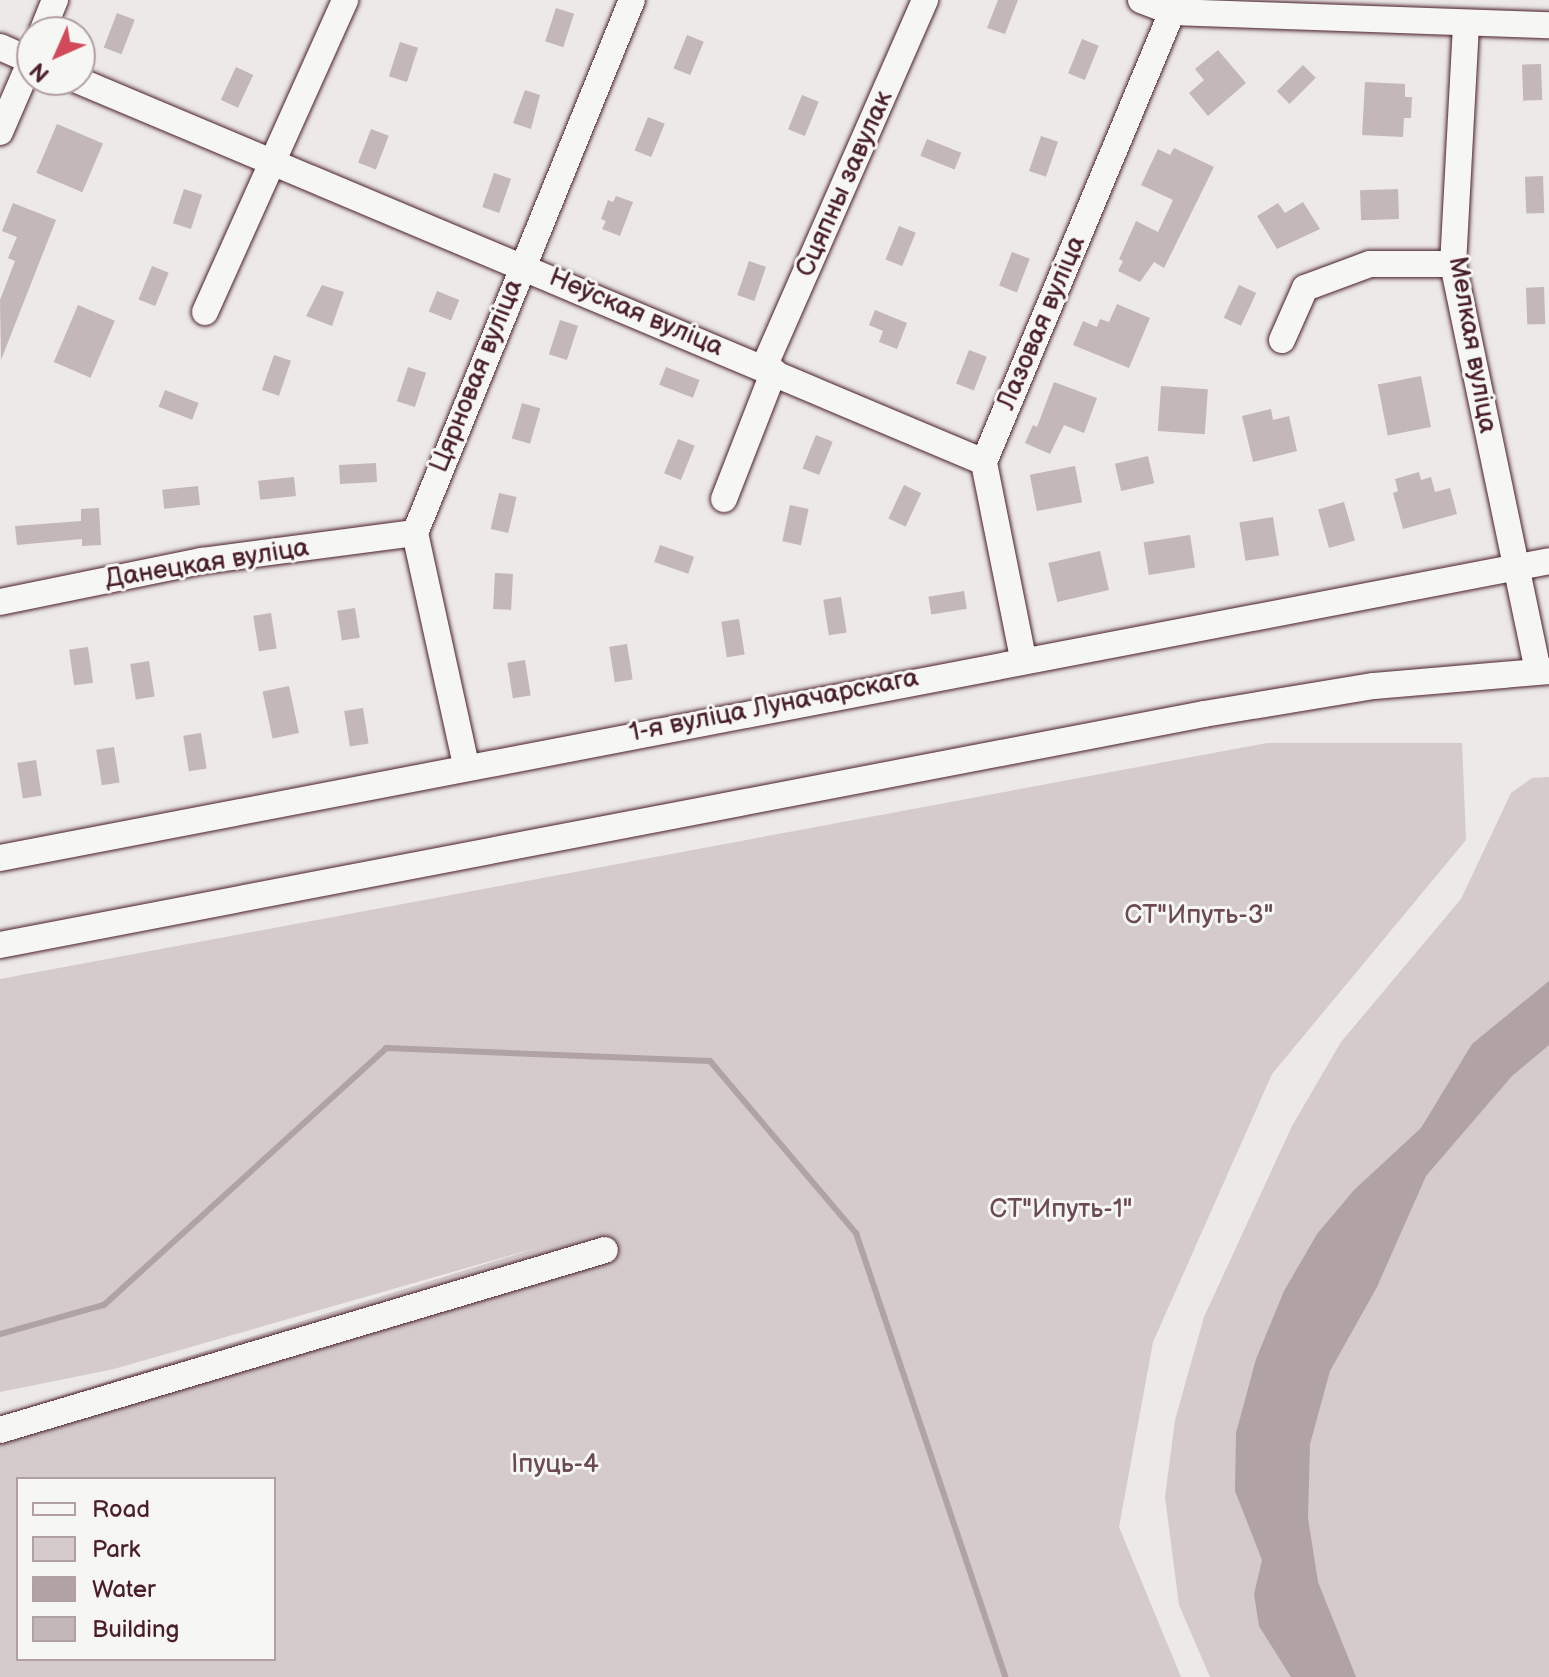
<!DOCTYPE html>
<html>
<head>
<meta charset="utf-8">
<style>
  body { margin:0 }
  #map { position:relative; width:1549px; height:1677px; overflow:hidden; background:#ece9e6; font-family:"Balsamiq Sans",sans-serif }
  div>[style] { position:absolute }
  .green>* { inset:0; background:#d4cbca }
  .water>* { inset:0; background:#b1a2a3 }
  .stream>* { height:6px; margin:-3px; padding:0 3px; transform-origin:3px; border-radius:3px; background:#b1a2a3 }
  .building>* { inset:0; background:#c4b7b7; transform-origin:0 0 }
  .roads { filter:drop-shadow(0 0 2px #4a1f2b) drop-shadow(0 0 2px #4a1f2b) }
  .minor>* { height:26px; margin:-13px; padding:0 13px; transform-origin:13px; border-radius:13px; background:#f6f6f2 }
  span { translate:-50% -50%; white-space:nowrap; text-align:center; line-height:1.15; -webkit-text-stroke:6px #f6f6f2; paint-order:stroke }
  .street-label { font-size:26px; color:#4a1f2b }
  .park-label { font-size:26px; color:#6c4a53 }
  .legend { position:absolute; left:16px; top:1477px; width:260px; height:184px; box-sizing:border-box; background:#f6f6f2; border:2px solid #b1a0a2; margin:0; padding:10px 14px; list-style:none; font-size:24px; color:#4a1f2b }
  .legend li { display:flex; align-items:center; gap:16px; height:40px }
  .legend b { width:40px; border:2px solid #b1a0a2 }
  .north { position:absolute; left:16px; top:16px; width:80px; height:80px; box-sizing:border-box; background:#f6f6f2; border:2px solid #b1a0a2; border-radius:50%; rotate:225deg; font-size:22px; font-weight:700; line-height:32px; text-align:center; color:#4a1f2b }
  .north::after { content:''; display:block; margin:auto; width:28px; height:36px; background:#d1495b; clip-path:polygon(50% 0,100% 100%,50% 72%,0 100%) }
</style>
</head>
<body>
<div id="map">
  <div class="green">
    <i style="clip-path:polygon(evenodd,1267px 743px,1462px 743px,1466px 840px,1272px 1074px,1153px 1342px,1119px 1527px,1181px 1677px,0 1677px,0 1415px,543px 1246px,114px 1369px,0 1392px,0 979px,1267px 743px,18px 1479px,274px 1479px,274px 1659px,18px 1659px,18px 1479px)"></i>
    <i style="clip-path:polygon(1549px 777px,1549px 1677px,1210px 1677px,1179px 1605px,1165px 1497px,1175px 1420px,1204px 1317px,1292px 1126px,1341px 1042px,1461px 899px,1511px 793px,1532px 778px)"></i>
  </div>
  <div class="water">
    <i style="clip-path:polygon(1549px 981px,1549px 1045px,1512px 1076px,1426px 1176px,1377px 1287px,1330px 1371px,1310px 1444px,1308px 1518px,1318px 1582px,1356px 1677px,1291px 1677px,1259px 1626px,1254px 1594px,1262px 1560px,1235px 1491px,1236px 1433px,1256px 1359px,1284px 1291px,1317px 1234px,1354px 1190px,1421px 1128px,1472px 1044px)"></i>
  </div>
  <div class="stream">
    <i style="left:0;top:1334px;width:108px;rotate:-15.6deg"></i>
    <i style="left:104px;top:1305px;width:382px;rotate:-42.3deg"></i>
    <i style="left:386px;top:1048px;width:324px;rotate:2.3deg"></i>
    <i style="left:710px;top:1061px;width:226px;rotate:49.7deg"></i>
    <i style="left:856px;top:1233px;width:468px;rotate:71.4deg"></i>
  </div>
  <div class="building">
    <i style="clip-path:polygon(998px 0,1018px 0,1005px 34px,987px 28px)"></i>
    <i style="left:556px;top:8px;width:19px;height:35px;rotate:18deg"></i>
    <i style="left:117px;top:13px;width:19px;height:37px;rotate:21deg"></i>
    <i style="left:687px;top:35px;width:18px;height:36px;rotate:22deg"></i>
    <i style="left:1082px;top:39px;width:18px;height:37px;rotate:22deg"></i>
    <i style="left:400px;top:42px;width:19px;height:36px;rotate:18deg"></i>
    <i style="clip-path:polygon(1218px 50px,1246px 83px,1208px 116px,1189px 93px,1204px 80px,1195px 69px)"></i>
    <i style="left:1541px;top:64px;width:36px;height:19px;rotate:88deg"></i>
    <i style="left:1303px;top:65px;width:18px;height:37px;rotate:45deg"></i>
    <i style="left:236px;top:67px;width:19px;height:36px;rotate:25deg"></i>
    <i style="clip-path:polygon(1365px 82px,1405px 84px,1405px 97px,1412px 97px,1411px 118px,1404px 118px,1403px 137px,1362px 135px)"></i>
    <i style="clip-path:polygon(525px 90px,540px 95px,531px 129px,513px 123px)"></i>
    <i style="left:802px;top:95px;width:18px;height:37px;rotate:22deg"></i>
    <i style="left:648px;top:117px;width:18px;height:36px;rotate:22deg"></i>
    <i style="left:57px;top:124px;width:50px;height:53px;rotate:23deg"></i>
    <i style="left:371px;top:129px;width:19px;height:36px;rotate:21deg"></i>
    <i style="left:1041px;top:136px;width:18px;height:37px;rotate:19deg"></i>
    <i style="left:927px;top:139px;width:37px;height:18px;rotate:22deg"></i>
    <i style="clip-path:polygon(1174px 148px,1214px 167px,1164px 268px,1154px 262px,1140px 282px,1118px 271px,1123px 261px,1119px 259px,1136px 221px,1158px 232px,1173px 200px,1141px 185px,1158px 149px,1170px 155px)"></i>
    <i style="left:494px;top:173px;width:18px;height:36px;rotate:19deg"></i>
    <i style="left:1543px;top:176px;width:37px;height:18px;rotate:88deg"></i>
    <i style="left:184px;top:189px;width:19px;height:36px;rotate:18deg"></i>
    <i style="left:1398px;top:189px;width:30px;height:38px;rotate:88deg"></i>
    <i style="clip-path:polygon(616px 196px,633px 202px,620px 236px,602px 229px,606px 221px,601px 219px,608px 200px,613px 202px)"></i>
    <i style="clip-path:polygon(1303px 202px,1320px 229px,1277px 249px,1257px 216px,1278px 203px,1285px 213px)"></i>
    <i style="clip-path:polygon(13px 203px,56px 220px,1px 360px,0 300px,15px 261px,8px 258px,17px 237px,2px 231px)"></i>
    <i style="left:899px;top:226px;width:18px;height:36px;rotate:22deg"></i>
    <i style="left:1012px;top:252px;width:19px;height:36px;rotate:21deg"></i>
    <i style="left:749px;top:261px;width:18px;height:36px;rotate:19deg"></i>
    <i style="left:152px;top:266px;width:18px;height:36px;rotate:22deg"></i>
    <i style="clip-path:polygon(322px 285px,344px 292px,332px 326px,306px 316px)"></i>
    <i style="left:1239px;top:285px;width:19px;height:36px;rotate:25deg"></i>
    <i style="left:1544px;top:287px;width:37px;height:18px;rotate:88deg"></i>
    <i style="left:437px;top:291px;width:24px;height:22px;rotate:22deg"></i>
    <i style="clip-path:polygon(1117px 304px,1150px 318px,1129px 368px,1073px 345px,1083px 321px,1097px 327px,1100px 319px,1109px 322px)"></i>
    <i style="left:78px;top:305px;width:40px;height:62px;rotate:23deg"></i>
    <i style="clip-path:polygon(875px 310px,907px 323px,897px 349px,879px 342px,883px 331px,869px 325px)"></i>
    <i style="left:560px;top:320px;width:19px;height:36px;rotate:18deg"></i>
    <i style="left:969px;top:350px;width:19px;height:36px;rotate:21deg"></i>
    <i style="left:274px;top:355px;width:18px;height:37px;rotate:19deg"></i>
    <i style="left:408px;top:367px;width:19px;height:36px;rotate:18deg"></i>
    <i style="left:666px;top:367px;width:36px;height:19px;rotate:21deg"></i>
    <i style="left:1421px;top:376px;width:52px;height:44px;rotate:79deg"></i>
    <i style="clip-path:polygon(1054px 382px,1097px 398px,1084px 433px,1064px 425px,1050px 454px,1025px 443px,1033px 425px,1037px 427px)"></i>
    <i style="left:1161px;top:386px;width:47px;height:45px;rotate:4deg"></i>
    <i style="left:165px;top:390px;width:36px;height:18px;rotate:21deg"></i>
    <i style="left:522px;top:403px;width:19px;height:37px;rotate:16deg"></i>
    <i style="clip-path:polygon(1271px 409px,1273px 420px,1289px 416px,1297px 451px,1253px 462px,1242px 416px)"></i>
    <i style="left:816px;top:435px;width:18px;height:36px;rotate:22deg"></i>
    <i style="left:678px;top:439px;width:18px;height:37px;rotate:22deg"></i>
    <i style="left:1148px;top:456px;width:28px;height:34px;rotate:77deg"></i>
    <i style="left:376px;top:463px;width:19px;height:37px;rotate:87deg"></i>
    <i style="left:1075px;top:466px;width:37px;height:46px;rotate:79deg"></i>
    <i style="clip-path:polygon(1419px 472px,1421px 480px,1431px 477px,1435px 492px,1450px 488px,1457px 514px,1403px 529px,1393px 493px,1398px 491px,1395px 479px)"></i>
    <i style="left:294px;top:477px;width:19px;height:36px;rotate:84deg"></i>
    <i style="left:904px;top:485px;width:19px;height:37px;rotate:25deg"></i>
    <i style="left:198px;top:486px;width:19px;height:36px;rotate:84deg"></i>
    <i style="left:499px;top:493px;width:18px;height:37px;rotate:13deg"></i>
    <i style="left:1344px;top:502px;width:40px;height:27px;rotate:74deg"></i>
    <i style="left:790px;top:505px;width:19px;height:37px;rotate:12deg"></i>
    <i style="clip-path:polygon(99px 508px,101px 545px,82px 546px,82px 539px,17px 545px,15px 526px,81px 521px,81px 509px)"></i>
    <i style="left:1273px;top:517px;width:39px;height:34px;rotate:81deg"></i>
    <i style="left:1190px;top:535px;width:33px;height:47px;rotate:81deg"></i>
    <i style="left:660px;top:545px;width:36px;height:18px;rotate:19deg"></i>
    <i style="left:1100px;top:551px;width:40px;height:53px;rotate:77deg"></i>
    <i style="left:495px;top:573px;width:18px;height:36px;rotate:3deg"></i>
    <i style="left:964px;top:591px;width:18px;height:36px;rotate:81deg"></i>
    <i style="left:841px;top:597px;width:36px;height:18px;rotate:81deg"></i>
    <i style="left:355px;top:608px;width:30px;height:18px;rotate:81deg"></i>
    <i style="left:271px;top:613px;width:36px;height:18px;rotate:81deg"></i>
    <i style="left:739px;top:619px;width:36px;height:18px;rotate:81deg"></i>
    <i style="left:627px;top:644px;width:36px;height:18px;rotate:81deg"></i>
    <i style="left:88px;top:647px;width:36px;height:19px;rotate:82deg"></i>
    <i style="left:525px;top:660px;width:36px;height:18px;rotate:81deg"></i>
    <i style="left:149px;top:661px;width:36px;height:19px;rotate:81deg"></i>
    <i style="left:289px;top:686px;width:48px;height:27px;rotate:78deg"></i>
    <i style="left:363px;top:708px;width:36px;height:19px;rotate:81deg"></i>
    <i style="left:201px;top:733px;width:36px;height:18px;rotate:81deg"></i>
    <i style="left:114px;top:747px;width:36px;height:18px;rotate:81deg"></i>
    <i style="left:36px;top:760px;width:36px;height:19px;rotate:81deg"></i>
  </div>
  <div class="roads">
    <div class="minor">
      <i style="left:1141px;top:0;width:33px;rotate:21deg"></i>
      <i style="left:1172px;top:12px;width:377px;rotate:2deg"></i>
      <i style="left:1466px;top:25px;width:239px;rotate:93.1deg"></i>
      <i style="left:1453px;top:264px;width:416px;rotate:78.2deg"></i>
      <i style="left:42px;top:32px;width:35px;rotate:-68deg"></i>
      <i style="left:0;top:47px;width:35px;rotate:24deg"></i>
      <i style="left:77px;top:80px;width:984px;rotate:22.84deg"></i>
      <i style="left:0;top:132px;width:81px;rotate:-66.6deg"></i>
      <i style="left:205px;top:312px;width:342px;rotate:-65.8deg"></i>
      <i style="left:1282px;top:340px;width:57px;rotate:-66.1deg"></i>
      <i style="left:1305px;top:288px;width:69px;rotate:-20.3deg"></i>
      <i style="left:1370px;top:264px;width:83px"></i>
      <i style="left:764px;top:367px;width:401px;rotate:-66.3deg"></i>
      <i style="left:724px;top:499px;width:137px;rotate:-68.7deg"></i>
      <i style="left:0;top:602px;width:206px;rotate:-11.5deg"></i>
      <i style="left:202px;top:561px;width:215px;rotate:-7.5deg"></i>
      <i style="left:1023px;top:658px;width:200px;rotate:-101.3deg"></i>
      <i style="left:984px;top:462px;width:501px;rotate:-67.33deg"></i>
      <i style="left:466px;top:765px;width:238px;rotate:-102.4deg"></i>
      <i style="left:415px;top:533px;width:575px;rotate:-67.85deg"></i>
      <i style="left:0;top:858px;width:1577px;rotate:-10.85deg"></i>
      <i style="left:0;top:945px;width:1226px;rotate:-10.86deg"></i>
      <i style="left:1204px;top:714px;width:172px;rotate:-9.4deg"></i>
      <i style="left:1374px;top:686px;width:176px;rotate:-4.9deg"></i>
      <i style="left:0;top:1430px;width:631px;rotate:-16.57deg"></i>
    </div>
  </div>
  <div class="street-label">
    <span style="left:845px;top:184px;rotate:-66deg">Сцяпны завулак</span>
    <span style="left:636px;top:313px;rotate:23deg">Неўская вуліца</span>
    <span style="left:1042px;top:323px;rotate:-67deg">Лазовая вуліца</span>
    <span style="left:1472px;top:345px;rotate:80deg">Мелкая вуліца</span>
    <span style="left:477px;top:376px;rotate:-68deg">Цярновая вуліца</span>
    <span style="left:207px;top:564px;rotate:-9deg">Данецкая вуліца</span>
    <span style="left:774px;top:706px;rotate:-11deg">1-я вуліца Луначарскага</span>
  </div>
  <div class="park-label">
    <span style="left:1199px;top:916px">СТ"Ипуть-3"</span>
    <span style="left:1061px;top:1210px">СТ"Ипуть-1"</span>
    <span style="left:555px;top:1465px">Іпуць-4</span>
  </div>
  <ul class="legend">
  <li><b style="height:10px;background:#f6f6f2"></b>Road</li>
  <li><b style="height:22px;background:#d4cbca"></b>Park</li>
  <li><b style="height:22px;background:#b1a2a3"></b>Water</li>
  <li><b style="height:22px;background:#c4b7b7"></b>Building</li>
  </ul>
  <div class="north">N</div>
</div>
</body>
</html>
